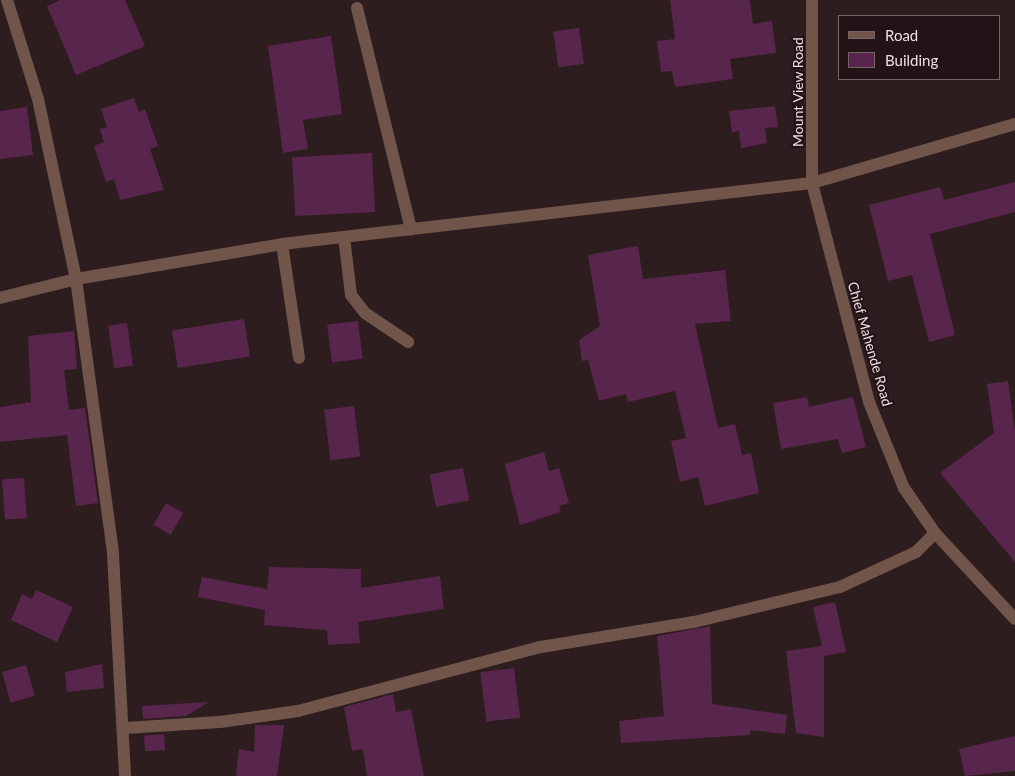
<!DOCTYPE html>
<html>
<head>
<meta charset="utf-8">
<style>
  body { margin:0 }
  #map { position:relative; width:1015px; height:776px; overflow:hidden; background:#2e1d1f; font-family:Lato,sans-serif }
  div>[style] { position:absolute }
  .building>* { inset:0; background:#58254c; transform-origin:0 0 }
  .lane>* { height:12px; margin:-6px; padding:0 6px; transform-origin:6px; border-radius:6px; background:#71554a }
  .street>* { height:12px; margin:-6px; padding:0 6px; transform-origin:6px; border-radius:6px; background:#71554a }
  span { translate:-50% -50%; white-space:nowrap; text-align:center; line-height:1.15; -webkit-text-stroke:4px #241316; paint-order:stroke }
  .street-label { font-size:14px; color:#ece0e1 }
  .legend { position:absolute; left:838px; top:15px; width:162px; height:65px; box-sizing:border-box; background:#241316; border:1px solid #746567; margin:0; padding:6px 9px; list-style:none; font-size:15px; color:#ece0e1 }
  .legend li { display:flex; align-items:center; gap:10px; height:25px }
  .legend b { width:25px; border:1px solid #746567 }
</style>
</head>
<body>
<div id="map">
  <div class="building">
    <i style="clip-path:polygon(60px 0,125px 0,145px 46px,76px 75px,47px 6px)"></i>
    <i style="clip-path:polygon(670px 0,750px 0,753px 24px,772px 21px,776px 53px,730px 59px,733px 79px,675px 87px,672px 71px,661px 72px,657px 41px,675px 39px)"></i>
    <i style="left:579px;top:28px;width:36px;height:26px;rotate:82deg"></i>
    <i style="clip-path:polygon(331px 36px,342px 114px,303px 120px,308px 149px,283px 153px,268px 46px)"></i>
    <i style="clip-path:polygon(134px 98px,139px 112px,145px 109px,158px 146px,150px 149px,164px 190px,120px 200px,114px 179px,106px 182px,94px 146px,104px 142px,100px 129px,107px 127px,101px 109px)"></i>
    <i style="clip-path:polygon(775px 106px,778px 127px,765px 128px,767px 143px,741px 148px,739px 131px,732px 132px,729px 111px)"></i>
    <i style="clip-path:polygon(27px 107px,33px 155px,0 159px,0 111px)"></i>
    <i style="left:372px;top:153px;width:59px;height:80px;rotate:87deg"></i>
    <i style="clip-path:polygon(1015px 182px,1015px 212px,930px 234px,955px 335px,929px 342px,912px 275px,888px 281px,869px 205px,940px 187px,944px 200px)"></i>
    <i style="clip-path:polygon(638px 246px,643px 279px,725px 270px,731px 321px,695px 324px,718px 428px,735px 424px,742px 455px,751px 453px,759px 493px,705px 506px,698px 477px,680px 482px,671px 441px,686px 438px,675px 391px,628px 402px,626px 394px,599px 401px,588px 360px,582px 361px,579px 340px,600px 326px,588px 255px)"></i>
    <i style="left:244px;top:319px;width:38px;height:73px;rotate:81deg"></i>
    <i style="left:358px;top:321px;width:38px;height:31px;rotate:83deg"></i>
    <i style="left:127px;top:323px;width:43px;height:19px;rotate:82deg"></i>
    <i style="clip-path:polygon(74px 331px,77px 369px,64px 370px,69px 410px,85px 408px,98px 503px,76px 506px,67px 435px,0 442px,0 407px,31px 402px,28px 336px)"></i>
    <i style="clip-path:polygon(1008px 381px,1015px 431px,1015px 562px,940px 473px,994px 433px,987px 384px)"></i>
    <i style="clip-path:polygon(807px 397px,809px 407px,853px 397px,866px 447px,842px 453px,838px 439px,781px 449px,773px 403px)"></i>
    <i style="left:354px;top:406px;width:51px;height:30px;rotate:83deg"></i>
    <i style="clip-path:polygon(544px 452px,549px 471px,559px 468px,569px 503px,559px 506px,561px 512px,520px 525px,505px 464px)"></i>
    <i style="left:463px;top:468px;width:33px;height:34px;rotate:79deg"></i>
    <i style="left:24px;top:478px;width:40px;height:22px;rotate:86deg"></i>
    <i style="left:166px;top:503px;width:20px;height:25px;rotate:30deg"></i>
    <i style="clip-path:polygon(269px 567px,361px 569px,361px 588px,440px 576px,444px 609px,358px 622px,360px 643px,328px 645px,327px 630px,264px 625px,265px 610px,198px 597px,202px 577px,267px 589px)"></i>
    <i style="clip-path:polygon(36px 590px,73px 607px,57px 642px,11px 620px,22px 594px,32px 599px)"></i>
    <i style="clip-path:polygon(835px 602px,846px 652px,824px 656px,824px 737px,796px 733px,786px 651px,822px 646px,813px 607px)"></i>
    <i style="clip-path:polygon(710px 626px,712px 704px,787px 715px,785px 734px,750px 730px,750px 735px,621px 743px,619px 721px,664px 716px,657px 636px)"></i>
    <i style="clip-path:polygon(102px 664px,104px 688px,67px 692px,65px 672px)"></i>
    <i style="left:26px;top:665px;width:32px;height:25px;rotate:74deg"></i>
    <i style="left:514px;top:668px;width:50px;height:34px;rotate:83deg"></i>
    <i style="clip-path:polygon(393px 694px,396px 712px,411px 709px,424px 776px,367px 776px,363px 749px,352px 751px,344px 707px)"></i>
    <i style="clip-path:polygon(209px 702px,186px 716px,143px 719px,142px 706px)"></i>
    <i style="clip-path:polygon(255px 725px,284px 725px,277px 776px,236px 776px,239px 749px,254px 752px)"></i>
    <i style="left:164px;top:734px;width:16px;height:20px;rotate:86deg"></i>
    <i style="clip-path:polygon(1015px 736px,1015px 771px,965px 776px,959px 749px)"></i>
  </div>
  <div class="lane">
    <i style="left:357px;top:8px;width:228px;rotate:76.3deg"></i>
    <i style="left:344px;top:237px;width:58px;rotate:83.1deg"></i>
    <i style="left:351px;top:295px;width:23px;rotate:52deg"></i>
    <i style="left:365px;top:313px;width:52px;rotate:34deg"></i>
    <i style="left:282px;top:244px;width:115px;rotate:81.5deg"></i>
  </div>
  <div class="street">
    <i style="left:7px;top:0;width:104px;rotate:72.6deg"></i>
    <i style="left:38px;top:99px;width:184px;rotate:78.1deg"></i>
    <i style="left:76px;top:279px;width:277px;rotate:82.3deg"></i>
    <i style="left:113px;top:554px;width:222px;rotate:86.9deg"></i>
    <i style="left:812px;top:0;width:183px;rotate:90deg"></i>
    <i style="left:812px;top:183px;width:226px;rotate:75.4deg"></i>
    <i style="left:869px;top:402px;width:93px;rotate:67.9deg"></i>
    <i style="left:904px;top:488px;width:55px;rotate:55.4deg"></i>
    <i style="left:935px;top:533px;width:117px;rotate:47.1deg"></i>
    <i style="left:0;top:298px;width:78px;rotate:-14deg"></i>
    <i style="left:76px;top:279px;width:209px;rotate:-9.6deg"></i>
    <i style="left:282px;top:244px;width:533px;rotate:-6.57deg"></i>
    <i style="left:812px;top:183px;width:211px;rotate:-16.2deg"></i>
    <i style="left:125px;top:728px;width:95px;rotate:-3.6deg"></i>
    <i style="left:220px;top:722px;width:79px;rotate:-8deg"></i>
    <i style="left:298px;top:711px;width:251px;rotate:-14.8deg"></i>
    <i style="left:541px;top:647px;width:155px;rotate:-9.3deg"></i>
    <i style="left:694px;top:622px;width:150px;rotate:-13.5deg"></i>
    <i style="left:840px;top:587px;width:84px;rotate:-24.7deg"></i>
    <i style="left:916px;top:552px;width:27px;rotate:-45deg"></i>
  </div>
  <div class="street-label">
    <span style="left:798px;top:92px;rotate:-90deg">Mount View Road</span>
    <span style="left:870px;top:344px;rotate:74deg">Chief Mahende Road</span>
  </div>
  <ul class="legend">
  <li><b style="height:6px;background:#71554a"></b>Road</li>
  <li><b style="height:14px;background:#58254c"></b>Building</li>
  </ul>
</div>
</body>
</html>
